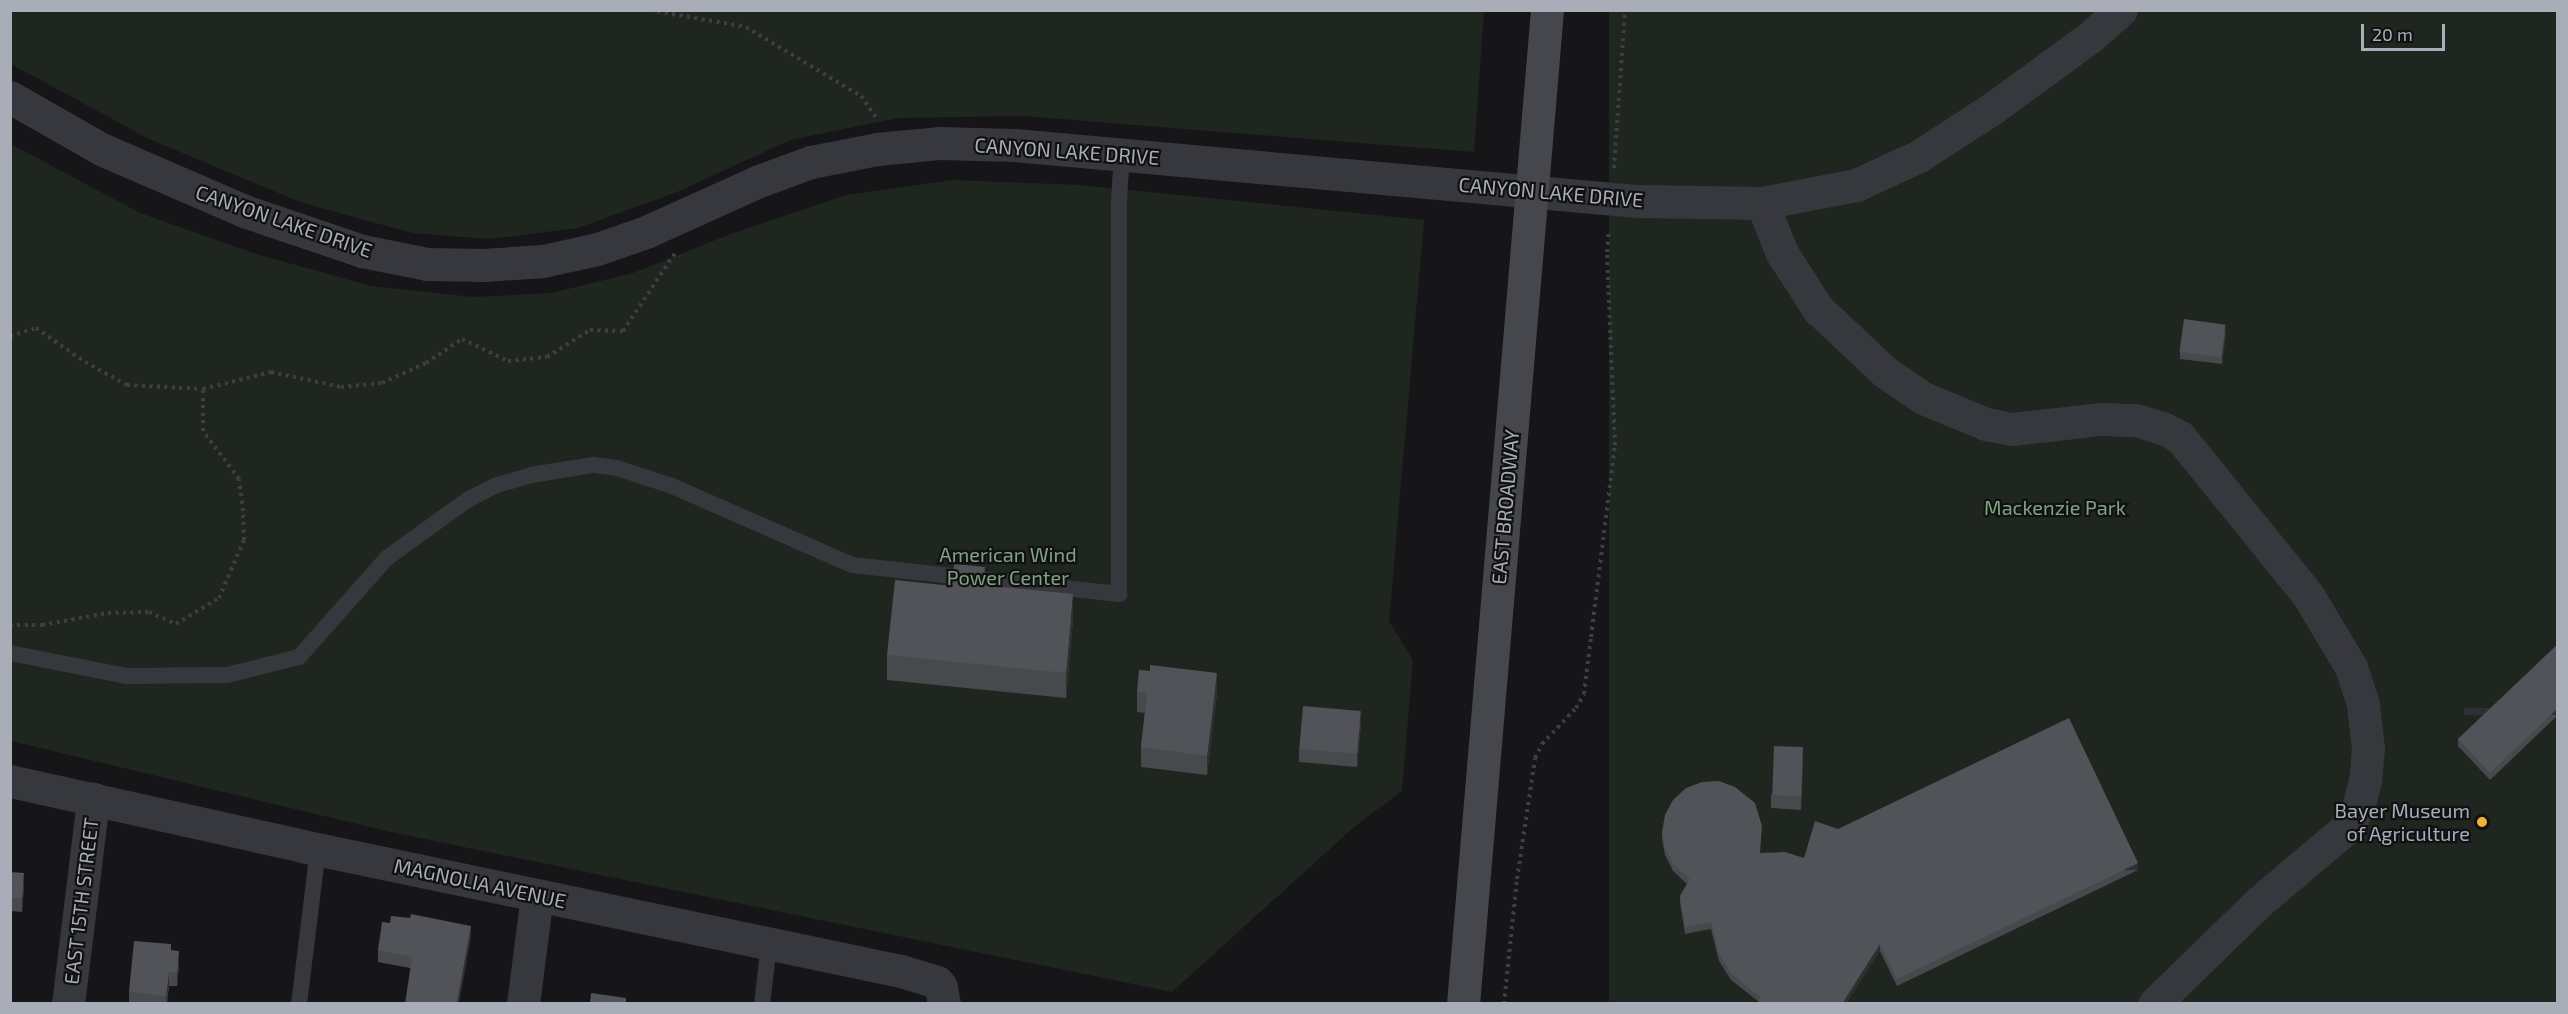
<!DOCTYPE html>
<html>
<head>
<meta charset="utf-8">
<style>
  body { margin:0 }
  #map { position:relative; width:2568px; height:1014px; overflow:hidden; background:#161618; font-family:"Exo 2",sans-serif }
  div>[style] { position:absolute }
  .green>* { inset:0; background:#1e261f; transform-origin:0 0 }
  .path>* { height:4px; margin-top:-2px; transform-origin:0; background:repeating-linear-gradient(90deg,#3d3f44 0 3px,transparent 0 7.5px) }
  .service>* { height:16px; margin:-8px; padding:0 8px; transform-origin:8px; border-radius:8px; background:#37383d }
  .minor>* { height:33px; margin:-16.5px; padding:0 16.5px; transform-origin:16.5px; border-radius:16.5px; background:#37383d }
  .tertiary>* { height:33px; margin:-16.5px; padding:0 16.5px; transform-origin:16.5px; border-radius:16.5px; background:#37383d }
  .secondary>* { height:33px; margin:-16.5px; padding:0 16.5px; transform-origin:16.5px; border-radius:16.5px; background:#45474d }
  .wall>* { inset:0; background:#47494d }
  .shaded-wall>* { inset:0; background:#2f3033; transform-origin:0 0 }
  .building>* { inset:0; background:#525359; transform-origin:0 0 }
  .dots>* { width:16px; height:16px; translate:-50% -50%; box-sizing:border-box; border:3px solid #111113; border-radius:50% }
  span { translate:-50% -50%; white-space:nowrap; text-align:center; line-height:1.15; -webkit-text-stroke:4.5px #111113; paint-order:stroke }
  .street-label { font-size:20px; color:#a8adb8 }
  .park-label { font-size:20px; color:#7fa381 }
  .poi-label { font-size:20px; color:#a8adb8 }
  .right { translate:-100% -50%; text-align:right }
  .frame { position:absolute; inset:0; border:12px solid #a8adb8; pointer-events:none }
  .scale { position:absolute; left:2361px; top:24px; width:84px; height:27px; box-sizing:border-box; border:3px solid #a8adb8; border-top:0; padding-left:8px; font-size:18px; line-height:21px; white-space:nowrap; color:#a8adb8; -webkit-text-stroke:4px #111113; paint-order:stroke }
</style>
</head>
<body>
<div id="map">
  <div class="green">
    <i style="clip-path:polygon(10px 11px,11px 10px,1484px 11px,1474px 152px,1023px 116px,898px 118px,790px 140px,677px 192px,578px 228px,489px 239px,412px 233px,300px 202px,149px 139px,11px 64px)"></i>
    <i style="left:1609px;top:11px;width:948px;height:999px"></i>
    <i style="clip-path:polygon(11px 144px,140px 213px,253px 253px,371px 286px,473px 297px,552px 293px,633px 273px,728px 235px,846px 195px,952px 180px,1080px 185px,1424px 220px,1389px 621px,1413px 660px,1402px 791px,1354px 827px,1172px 992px,391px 832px,11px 741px)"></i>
  </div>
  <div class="path">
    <i style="left:650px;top:10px;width:97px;rotate:10deg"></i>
    <i style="left:746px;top:27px;width:134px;rotate:31deg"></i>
    <i style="left:861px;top:96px;width:28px;rotate:55deg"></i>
    <i style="left:1614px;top:168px;width:158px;rotate:-86deg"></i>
    <i style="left:10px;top:336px;width:27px;rotate:-17deg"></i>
    <i style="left:36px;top:328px;width:60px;rotate:34.8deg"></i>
    <i style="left:85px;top:362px;width:48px;rotate:28.7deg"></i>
    <i style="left:127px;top:385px;width:76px;rotate:3deg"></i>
    <i style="left:203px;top:389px;width:70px;rotate:-14deg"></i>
    <i style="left:271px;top:372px;width:72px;rotate:12.1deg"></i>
    <i style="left:341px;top:387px;width:41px;rotate:-5.6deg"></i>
    <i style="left:382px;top:383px;width:48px;rotate:-24.4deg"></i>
    <i style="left:426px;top:363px;width:43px;rotate:-33.7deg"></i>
    <i style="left:462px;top:339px;width:51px;rotate:25.6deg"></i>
    <i style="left:508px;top:361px;width:39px;rotate:-6deg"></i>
    <i style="left:547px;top:357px;width:51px;rotate:-32.1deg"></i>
    <i style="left:590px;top:330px;width:33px;rotate:2deg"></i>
    <i style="left:623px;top:331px;width:94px;rotate:-56.3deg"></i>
    <i style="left:10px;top:625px;width:32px"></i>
    <i style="left:42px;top:625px;width:67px;rotate:-10.3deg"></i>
    <i style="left:108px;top:613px;width:41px;rotate:-1.4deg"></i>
    <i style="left:149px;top:612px;width:30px;rotate:24deg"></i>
    <i style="left:176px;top:624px;width:50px;rotate:-31.2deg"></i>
    <i style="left:219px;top:598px;width:63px;rotate:-66.7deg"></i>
    <i style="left:244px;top:540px;width:29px;rotate:-92deg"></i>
    <i style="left:243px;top:511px;width:32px;rotate:-97deg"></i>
    <i style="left:239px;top:479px;width:60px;rotate:-126.9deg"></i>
    <i style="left:203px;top:431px;width:42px;rotate:-90deg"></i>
    <i style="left:1504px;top:1004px;width:126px;rotate:-84.1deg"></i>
    <i style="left:1517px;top:879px;width:122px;rotate:-81.5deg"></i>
    <i style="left:1535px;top:758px;width:16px;rotate:-63deg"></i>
    <i style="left:1542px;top:744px;width:50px;rotate:-46.6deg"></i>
    <i style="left:1576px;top:708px;width:16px;rotate:-60deg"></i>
    <i style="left:1584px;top:694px;width:57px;rotate:-83deg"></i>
    <i style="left:1591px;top:637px;width:193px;rotate:-82.9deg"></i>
    <i style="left:1615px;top:445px;width:193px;rotate:-92.4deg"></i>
    <i style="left:1607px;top:252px;width:22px;rotate:-85deg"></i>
  </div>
  <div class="service">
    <i style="left:10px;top:653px;width:118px;rotate:11.2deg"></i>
    <i style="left:126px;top:676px;width:101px;rotate:-0.6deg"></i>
    <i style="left:227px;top:675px;width:74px;rotate:-14deg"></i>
    <i style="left:299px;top:657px;width:132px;rotate:-48.4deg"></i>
    <i style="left:387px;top:558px;width:99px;rotate:-35.9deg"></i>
    <i style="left:467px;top:500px;width:34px;rotate:-27deg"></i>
    <i style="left:497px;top:485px;width:35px;rotate:-16deg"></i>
    <i style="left:531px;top:475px;width:63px;rotate:-9.2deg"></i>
    <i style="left:593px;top:465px;width:24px;rotate:7deg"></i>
    <i style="left:617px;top:468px;width:58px;rotate:18.1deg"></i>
    <i style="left:672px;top:486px;width:197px;rotate:23.7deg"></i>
    <i style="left:852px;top:565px;width:269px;rotate:6.2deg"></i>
    <i style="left:1119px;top:594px;width:394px;rotate:-90deg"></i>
    <i style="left:1119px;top:200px;width:46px;rotate:-86.3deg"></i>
    <i style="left:299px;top:1004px;width:156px;rotate:-83deg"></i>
    <i style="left:762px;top:1004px;width:60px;rotate:-83.3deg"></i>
  </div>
  <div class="minor">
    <i style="left:1762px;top:203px;width:54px;rotate:68.2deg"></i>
    <i style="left:1782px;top:253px;width:67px;rotate:57.3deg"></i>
    <i style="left:1818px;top:309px;width:92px;rotate:43.2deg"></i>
    <i style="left:1885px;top:372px;width:46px;rotate:34.4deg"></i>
    <i style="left:1923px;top:398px;width:68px;rotate:22.4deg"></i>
    <i style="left:1986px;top:424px;width:26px;rotate:11deg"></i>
    <i style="left:2012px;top:429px;width:90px;rotate:-6.4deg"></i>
    <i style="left:2101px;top:419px;width:35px;rotate:2deg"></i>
    <i style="left:2136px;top:420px;width:28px;rotate:17deg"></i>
    <i style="left:2163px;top:428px;width:19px;rotate:28deg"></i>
    <i style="left:2180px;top:437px;width:203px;rotate:51deg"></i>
    <i style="left:2308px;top:595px;width:84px;rotate:59.2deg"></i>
    <i style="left:2351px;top:667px;width:40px;rotate:72deg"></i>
    <i style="left:2363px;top:705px;width:43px;rotate:83.4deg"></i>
    <i style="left:2368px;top:748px;width:32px;rotate:95deg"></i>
    <i style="left:2365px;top:780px;width:29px;rotate:104deg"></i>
    <i style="left:2358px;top:808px;width:27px;rotate:123deg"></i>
    <i style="left:2343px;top:831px;width:110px;rotate:139.8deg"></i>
    <i style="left:2259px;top:902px;width:146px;rotate:135.8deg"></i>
    <i style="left:10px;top:781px;width:299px;rotate:12.5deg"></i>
    <i style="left:302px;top:846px;width:612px;rotate:11.79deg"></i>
    <i style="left:901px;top:971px;width:38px;rotate:17deg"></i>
    <i style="left:937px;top:982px;width:6px;rotate:51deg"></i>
    <i style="left:941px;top:987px;width:17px;rotate:80deg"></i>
    <i style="left:68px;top:1004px;width:207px;rotate:-83deg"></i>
    <i style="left:523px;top:1004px;width:110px;rotate:-82.7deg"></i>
  </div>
  <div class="tertiary">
    <i style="left:10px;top:97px;width:105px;rotate:29.7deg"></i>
    <i style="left:101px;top:149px;width:156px;rotate:23.4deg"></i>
    <i style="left:244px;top:211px;width:125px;rotate:18.7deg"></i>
    <i style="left:362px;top:251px;width:66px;rotate:11.3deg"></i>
    <i style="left:427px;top:264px;width:56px;rotate:1deg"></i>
    <i style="left:483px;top:265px;width:60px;rotate:-3.8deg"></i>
    <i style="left:543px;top:261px;width:55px;rotate:-12.5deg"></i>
    <i style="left:597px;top:249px;width:52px;rotate:-19.1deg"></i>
    <i style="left:646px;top:232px;width:124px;rotate:-24.3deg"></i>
    <i style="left:759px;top:181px;width:55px;rotate:-20.1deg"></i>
    <i style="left:811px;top:162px;width:67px;rotate:-11.1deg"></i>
    <i style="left:877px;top:149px;width:62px;rotate:-5.5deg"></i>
    <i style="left:939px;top:143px;width:75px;rotate:1.5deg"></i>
    <i style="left:1014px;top:145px;width:626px;rotate:5.14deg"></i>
    <i style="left:1637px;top:201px;width:125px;rotate:0.9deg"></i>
    <i style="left:1762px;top:203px;width:96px;rotate:-10.8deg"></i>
    <i style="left:1856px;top:185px;width:69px;rotate:-24.7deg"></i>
    <i style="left:1919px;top:156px;width:88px;rotate:-33deg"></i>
    <i style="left:1993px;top:108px;width:120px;rotate:-36.2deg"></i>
    <i style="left:2090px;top:37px;width:41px;rotate:-41.1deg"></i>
  </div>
  <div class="secondary">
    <i style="left:1463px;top:1004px;width:998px;rotate:-85.17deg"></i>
  </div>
  <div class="wall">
    <i style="clip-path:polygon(2226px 332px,2222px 364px,2180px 359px,2180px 352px)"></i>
    <i style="clip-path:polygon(952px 586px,985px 586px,1073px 620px,1066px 698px,887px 680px,887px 655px)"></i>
    <i style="clip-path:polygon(2558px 644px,2558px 715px,2490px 780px,2458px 746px,2458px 739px)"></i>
    <i style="clip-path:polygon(1137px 692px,1217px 693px,1207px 775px,1141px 767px,1141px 747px,1145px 713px,1137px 712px)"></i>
    <i style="clip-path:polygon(1361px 724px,1357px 767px,1299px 762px,1299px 749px)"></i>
    <i style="clip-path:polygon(1803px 761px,1801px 810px,1771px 808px,1771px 795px)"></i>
    <i style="clip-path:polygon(1838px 829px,2138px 870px,1897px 986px,1880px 951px,1759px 1002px,1731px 980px,1719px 961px,1711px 929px,1685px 934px,1680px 903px,1680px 896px,1687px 884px,1673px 871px,1665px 855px,1662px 839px,1662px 832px,1761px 853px,1804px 858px)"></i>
    <i style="clip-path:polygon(10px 872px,24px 887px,22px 912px,10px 911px)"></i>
    <i style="clip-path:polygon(390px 923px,471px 938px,410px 968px,378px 962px,378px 950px)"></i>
    <i style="clip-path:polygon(171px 950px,179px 965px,177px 986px,169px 986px,167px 1004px,129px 1004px,129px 992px)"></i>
  </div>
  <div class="shaded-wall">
    <i style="clip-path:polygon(2226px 325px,2226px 332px,2222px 364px,2222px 357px)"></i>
    <i style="clip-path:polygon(1073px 594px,1073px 620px,1066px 698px,1066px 673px)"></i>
    <i style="clip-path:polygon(1217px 673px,1217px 693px,1207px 775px,1207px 756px)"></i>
    <i style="left:2558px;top:708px;width:7px;height:94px;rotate:90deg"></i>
    <i style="clip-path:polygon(1361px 711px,1361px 724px,1357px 767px,1357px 753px)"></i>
    <i style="clip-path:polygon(1803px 747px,1803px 761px,1801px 810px,1801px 796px)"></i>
    <i style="left:2138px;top:863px;width:7px;height:267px;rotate:90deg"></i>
    <i style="clip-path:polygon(24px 873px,24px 887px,22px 912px,22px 898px)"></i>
    <i style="clip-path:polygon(471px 926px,471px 938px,459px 1004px,457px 1004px)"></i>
    <i style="clip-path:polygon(1880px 944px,1880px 951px,1846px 1004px,1842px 1004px)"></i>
    <i style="clip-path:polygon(179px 951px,179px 965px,177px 986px,177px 973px)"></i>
    <i style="clip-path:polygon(169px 972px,169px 986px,166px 1004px,166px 996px)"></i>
  </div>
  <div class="building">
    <i style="left:2184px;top:319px;width:42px;height:33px;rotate:8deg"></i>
    <i style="clip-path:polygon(954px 564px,985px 567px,983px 585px,1073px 594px,1066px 673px,887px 655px,895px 580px,952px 586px)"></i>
    <i style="clip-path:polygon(2558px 644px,2558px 708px,2490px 773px,2458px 739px)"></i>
    <i style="clip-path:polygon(1150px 665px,1217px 673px,1207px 756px,1141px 747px,1147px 693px,1137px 692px,1139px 670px,1150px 671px)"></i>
    <i style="left:1303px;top:706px;width:58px;height:43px;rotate:5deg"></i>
    <i style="clip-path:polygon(2069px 718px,2138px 863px,1897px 979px,1880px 944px,1842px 1004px,1758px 1004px,1760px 997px,1731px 973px,1719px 954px,1711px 922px,1685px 927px,1680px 896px,1690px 879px,1673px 864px,1665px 848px,1662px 832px,1665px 815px,1673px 800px,1686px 788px,1702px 782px,1719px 781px,1735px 787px,1755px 803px,1762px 826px,1760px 853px,1785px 852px,1804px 858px,1815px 821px,1838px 829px)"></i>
    <i style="left:1774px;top:746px;width:29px;height:49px;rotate:2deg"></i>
    <i style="clip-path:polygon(10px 872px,24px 873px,22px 898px,10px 897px)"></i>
    <i style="clip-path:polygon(411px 914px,471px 926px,457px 1004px,405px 1004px,412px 957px,378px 950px,382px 922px,390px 923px,391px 916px,410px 918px)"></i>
    <i style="clip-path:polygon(134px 941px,171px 944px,171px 950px,179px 951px,177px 973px,169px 972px,166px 996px,129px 992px)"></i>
    <i style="clip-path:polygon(591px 993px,626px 998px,626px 1004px,590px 1004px)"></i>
  </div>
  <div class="dots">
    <i style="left:2482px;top:822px;background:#f2b134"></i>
  </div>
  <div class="street-label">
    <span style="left:1067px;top:151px;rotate:4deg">CANYON LAKE DRIVE</span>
    <span style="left:1551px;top:192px;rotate:5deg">CANYON LAKE DRIVE</span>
    <span style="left:284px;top:221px;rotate:19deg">CANYON LAKE DRIVE</span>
    <span style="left:1505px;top:507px;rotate:-85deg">EAST BROADWAY</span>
    <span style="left:480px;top:883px;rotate:12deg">MAGNOLIA AVENUE</span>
    <span style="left:81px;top:901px;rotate:-83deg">EAST 15TH STREET</span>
  </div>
  <div class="park-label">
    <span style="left:2055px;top:507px">Mackenzie Park</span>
    <span style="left:1008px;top:566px">American Wind<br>Power Center</span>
  </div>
  <div class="poi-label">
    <span class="right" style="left:2470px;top:822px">Bayer Museum<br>of Agriculture</span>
  </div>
  <div class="frame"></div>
  <div class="scale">20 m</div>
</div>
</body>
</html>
